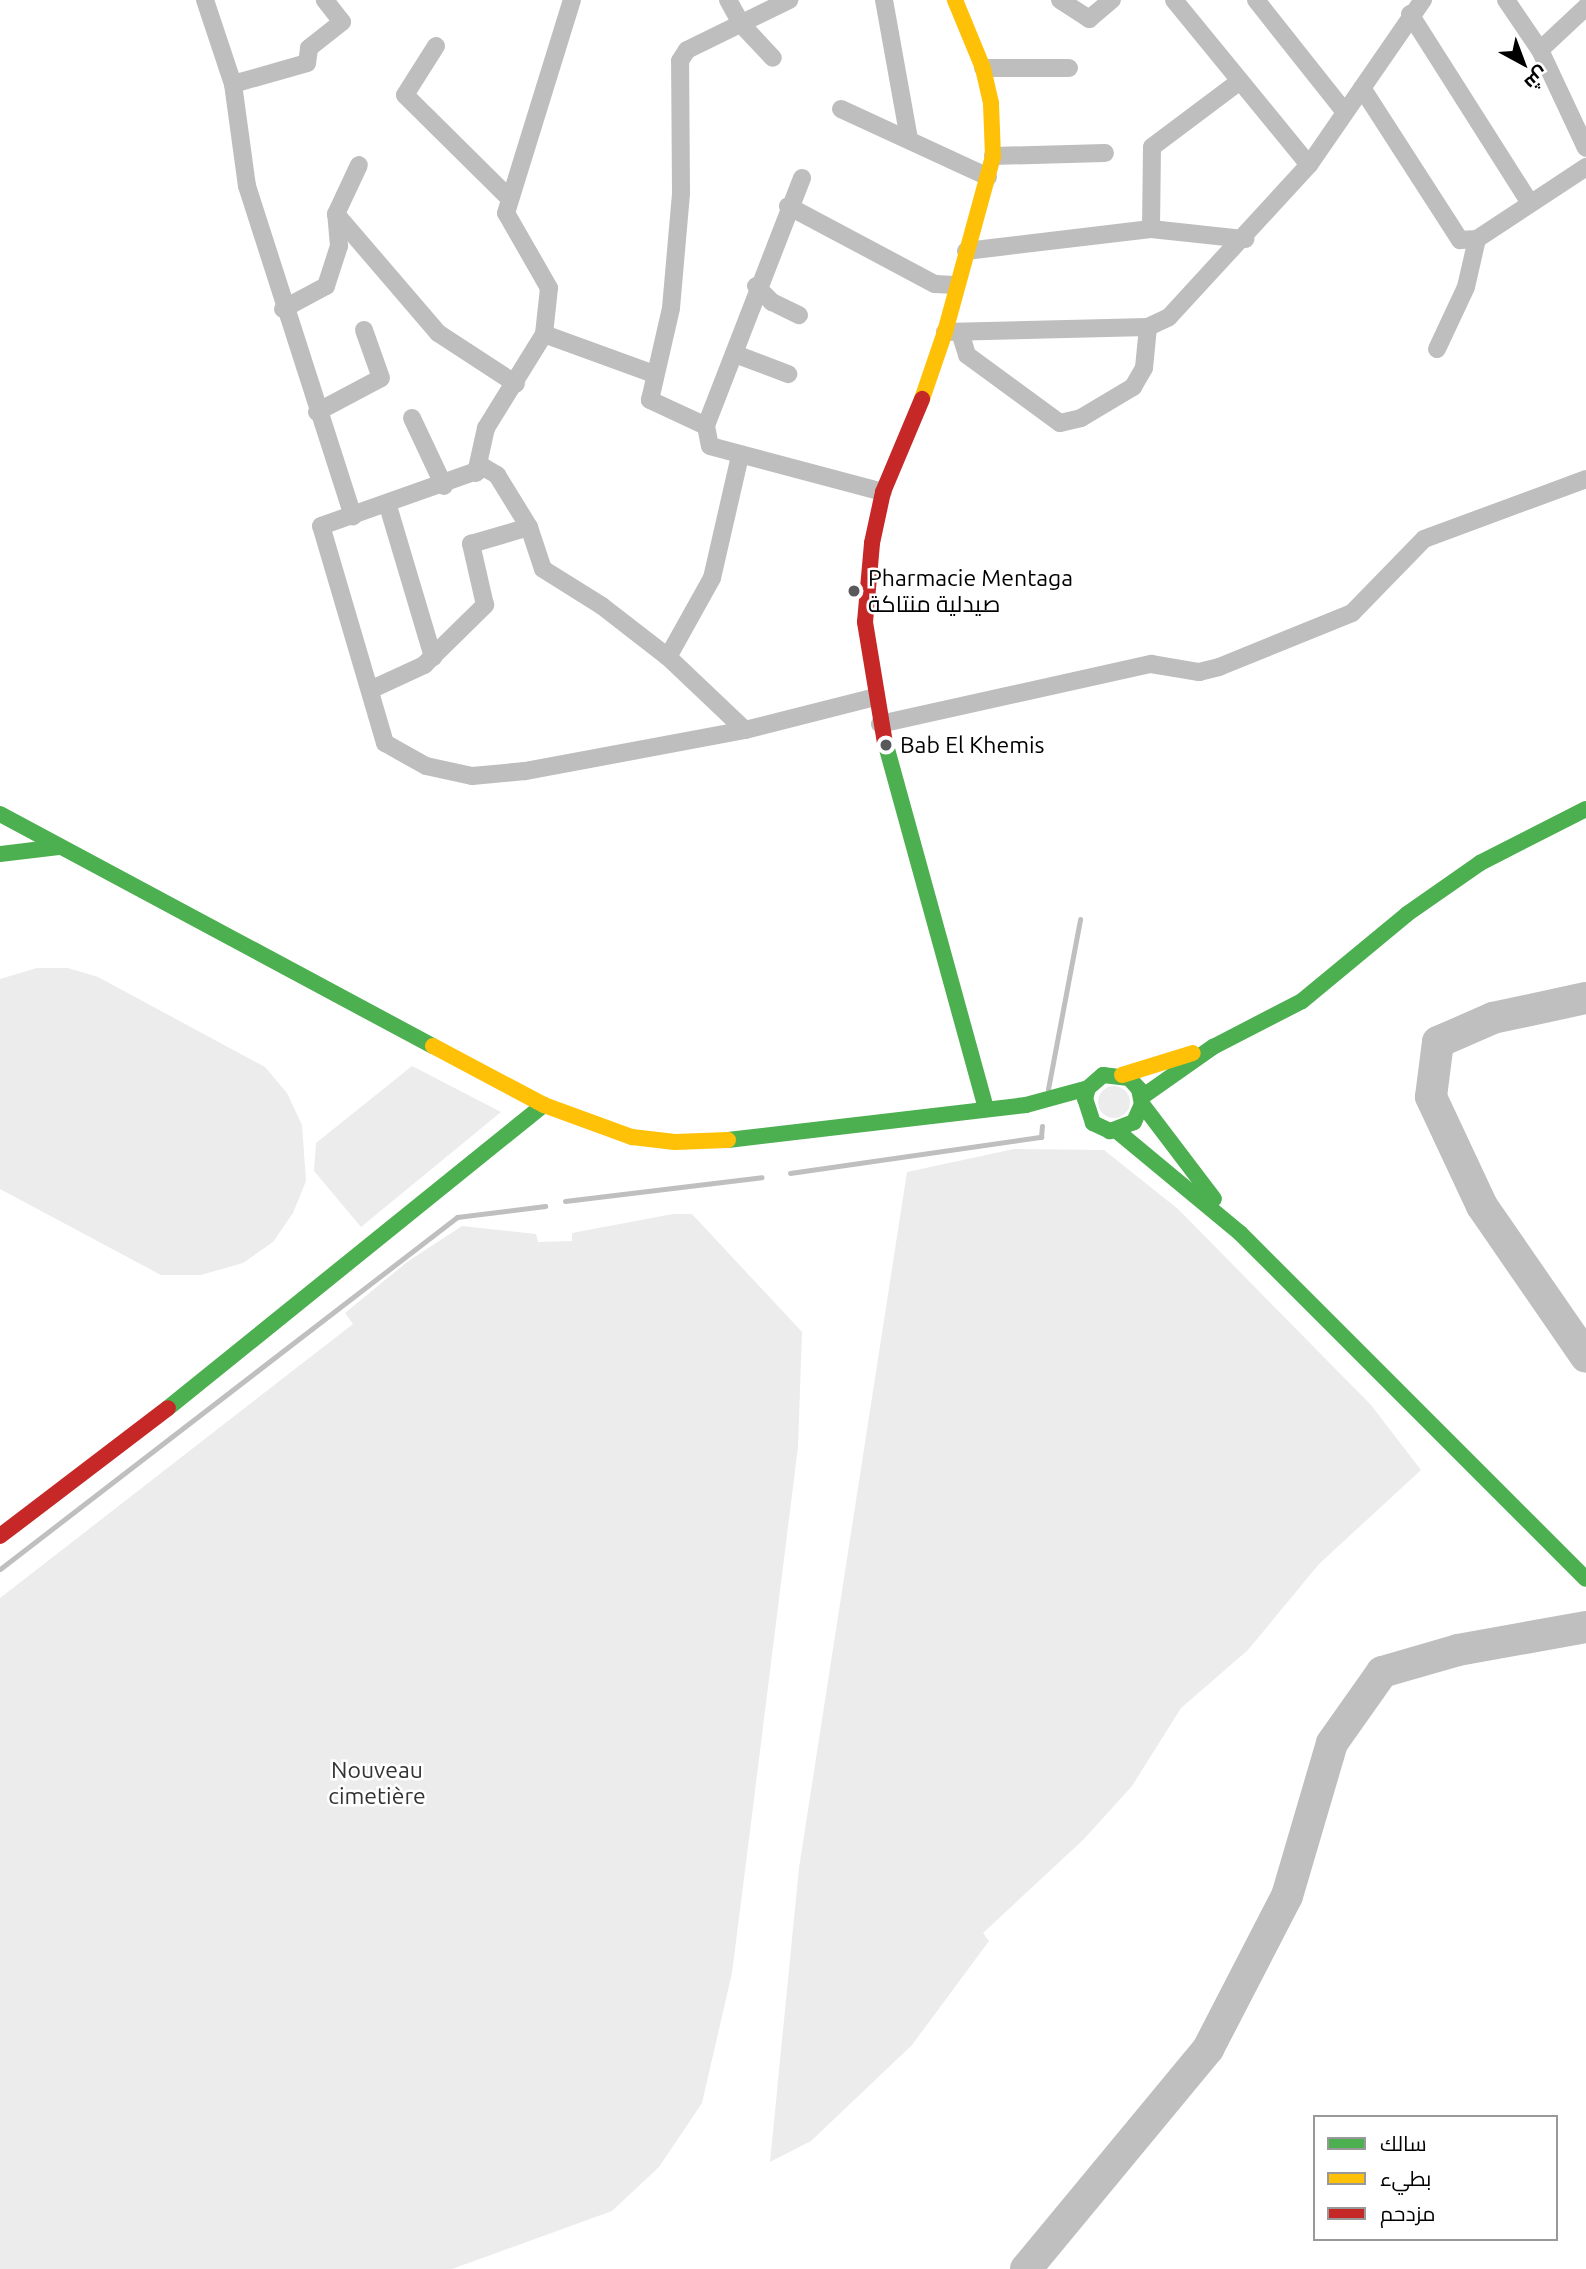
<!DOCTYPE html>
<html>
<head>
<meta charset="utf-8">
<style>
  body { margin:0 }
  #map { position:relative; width:1586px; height:2269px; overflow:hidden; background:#fff; font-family:Ubuntu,Cairo,sans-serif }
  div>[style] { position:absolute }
  .green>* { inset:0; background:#ececec }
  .round { border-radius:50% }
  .stream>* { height:5px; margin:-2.5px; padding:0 2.5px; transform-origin:2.5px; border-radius:2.5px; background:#bfbfbf }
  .river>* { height:32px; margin:-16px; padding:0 16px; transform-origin:16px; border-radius:16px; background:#bfbfbf }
  .street>* { height:18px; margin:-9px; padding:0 9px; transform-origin:9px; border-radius:9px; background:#bebebe }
  .fast>* { height:16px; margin:-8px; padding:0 8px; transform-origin:8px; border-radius:8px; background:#4caf50 }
  .slow>* { height:16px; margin:-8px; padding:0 8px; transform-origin:8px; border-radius:8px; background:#ffc107 }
  .jam>* { height:16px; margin:-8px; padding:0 8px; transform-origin:8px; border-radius:8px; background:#c62828 }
  .dots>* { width:19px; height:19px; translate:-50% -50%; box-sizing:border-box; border:4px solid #fff; border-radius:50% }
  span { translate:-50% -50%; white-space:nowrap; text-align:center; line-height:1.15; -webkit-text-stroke:5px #fff; paint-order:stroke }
  .poi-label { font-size:23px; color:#000 }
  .left { translate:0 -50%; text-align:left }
  .park-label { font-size:23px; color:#333 }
  .legend { position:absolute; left:1313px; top:2115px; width:245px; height:126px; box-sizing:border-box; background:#fff; border:2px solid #999; margin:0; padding:9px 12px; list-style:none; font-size:21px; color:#000 }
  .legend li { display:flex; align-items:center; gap:14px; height:35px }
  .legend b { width:35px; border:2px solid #999 }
  .north { position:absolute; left:1488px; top:28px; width:70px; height:70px; -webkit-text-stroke:5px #fff; paint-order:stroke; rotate:139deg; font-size:19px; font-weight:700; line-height:28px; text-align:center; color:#000 }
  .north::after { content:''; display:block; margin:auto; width:24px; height:32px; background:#000; clip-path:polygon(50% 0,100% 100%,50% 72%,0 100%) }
</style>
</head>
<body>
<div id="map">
  <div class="green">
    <i style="clip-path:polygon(37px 968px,68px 968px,98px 977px,265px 1067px,287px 1093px,302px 1125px,306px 1181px,293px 1213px,273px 1242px,243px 1263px,201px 1275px,161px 1275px,0 1189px,0 979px)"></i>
    <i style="clip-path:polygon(412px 1066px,501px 1112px,361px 1227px,314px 1171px,316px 1143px)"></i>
    <i class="round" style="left:1098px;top:1086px;width:32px;height:32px"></i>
    <i style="clip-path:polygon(1014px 1149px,1104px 1150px,1178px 1209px,1371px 1405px,1421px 1470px,1319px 1564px,1248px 1650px,1181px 1708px,1132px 1786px,1084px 1839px,983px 1933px,989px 1941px,912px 2045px,811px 2141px,770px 2162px,799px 1868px,907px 1172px)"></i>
    <i style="clip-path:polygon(673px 1214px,692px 1214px,802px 1332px,798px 1447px,748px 1847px,732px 1973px,702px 2103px,659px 2167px,612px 2211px,452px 2269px,0 2269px,0 1598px,353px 1324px,345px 1313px,407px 1262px,462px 1226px,536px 1234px,538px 1242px,572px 1241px,572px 1233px)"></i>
  </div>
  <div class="stream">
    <i style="left:1048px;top:1089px;width:173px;rotate:-79.3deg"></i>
    <i style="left:790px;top:1173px;width:254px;rotate:-8.2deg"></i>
    <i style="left:1041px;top:1137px;width:11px;rotate:-85deg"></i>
    <i style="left:565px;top:1201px;width:198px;rotate:-6.9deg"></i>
    <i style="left:0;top:1569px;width:577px;rotate:-37.6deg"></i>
    <i style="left:457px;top:1217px;width:89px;rotate:-7.1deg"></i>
  </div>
  <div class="river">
    <i style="left:1586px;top:998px;width:95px;rotate:167.9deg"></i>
    <i style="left:1493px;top:1018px;width:60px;rotate:156.4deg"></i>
    <i style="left:1438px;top:1042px;width:55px;rotate:97.3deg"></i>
    <i style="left:1431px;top:1097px;width:120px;rotate:64.9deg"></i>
    <i style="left:1482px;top:1206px;width:183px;rotate:55.4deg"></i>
    <i style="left:1026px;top:2269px;width:286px;rotate:-50.4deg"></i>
    <i style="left:1208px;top:2049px;width:172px;rotate:-62.7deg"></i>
    <i style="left:1287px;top:1896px;width:159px;rotate:-73.6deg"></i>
    <i style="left:1332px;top:1743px;width:87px;rotate:-54.8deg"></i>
    <i style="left:1382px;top:1672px;width:79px;rotate:-16.1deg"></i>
    <i style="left:1458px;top:1650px;width:130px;rotate:-10.2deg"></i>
  </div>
  <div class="street">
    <i style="left:205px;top:0;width:89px;rotate:71.6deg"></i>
    <i style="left:233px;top:84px;width:103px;rotate:82.2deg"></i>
    <i style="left:247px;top:186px;width:347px;rotate:72.2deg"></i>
    <i style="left:728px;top:0;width:29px;rotate:61deg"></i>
    <i style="left:742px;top:25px;width:45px;rotate:46.8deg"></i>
    <i style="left:884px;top:0;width:141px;rotate:79.8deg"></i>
    <i style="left:1060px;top:0;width:35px;rotate:33deg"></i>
    <i style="left:1089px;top:19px;width:30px;rotate:-40deg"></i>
    <i style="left:1174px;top:0;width:213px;rotate:50.7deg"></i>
    <i style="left:1256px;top:0;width:142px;rotate:51.6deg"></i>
    <i style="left:1506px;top:0;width:60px;rotate:55.8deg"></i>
    <i style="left:1540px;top:50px;width:108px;rotate:64.9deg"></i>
    <i style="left:1410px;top:14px;width:224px;rotate:57.6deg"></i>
    <i style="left:436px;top:46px;width:58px;rotate:122.3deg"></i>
    <i style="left:405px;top:95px;width:145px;rotate:44.7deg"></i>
    <i style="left:1540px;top:50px;width:63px;rotate:-43.1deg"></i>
    <i style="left:983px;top:68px;width:86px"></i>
    <i style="left:233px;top:84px;width:77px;rotate:-15.8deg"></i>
    <i style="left:307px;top:63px;width:15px;rotate:-82deg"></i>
    <i style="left:309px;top:48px;width:42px;rotate:-38.2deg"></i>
    <i style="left:342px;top:22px;width:28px;rotate:-128deg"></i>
    <i style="left:1362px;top:88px;width:181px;rotate:57.2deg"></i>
    <i style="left:1460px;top:240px;width:17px;rotate:-3deg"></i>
    <i style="left:1477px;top:239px;width:131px;rotate:-33.4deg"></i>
    <i style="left:841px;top:109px;width:162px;rotate:24.8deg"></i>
    <i style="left:993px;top:156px;width:112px;rotate:-1.5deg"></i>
    <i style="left:802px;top:178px;width:266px;rotate:111.2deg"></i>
    <i style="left:706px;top:426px;width:20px;rotate:79deg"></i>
    <i style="left:710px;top:446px;width:179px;rotate:14.9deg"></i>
    <i style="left:788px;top:206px;width:166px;rotate:28deg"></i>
    <i style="left:935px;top:284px;width:20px;rotate:3deg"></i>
    <i style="left:336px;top:214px;width:157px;rotate:49.4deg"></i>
    <i style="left:438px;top:333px;width:93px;rotate:33.2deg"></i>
    <i style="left:1151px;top:229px;width:82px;rotate:-89.3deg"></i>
    <i style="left:1152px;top:147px;width:110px;rotate:-36.9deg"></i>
    <i style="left:966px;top:251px;width:186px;rotate:-6.8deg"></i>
    <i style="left:1151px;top:229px;width:95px;rotate:6.1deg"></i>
    <i style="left:756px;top:286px;width:23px;rotate:45deg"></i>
    <i style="left:772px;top:302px;width:30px;rotate:26deg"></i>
    <i style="left:283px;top:309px;width:49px;rotate:-28.1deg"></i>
    <i style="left:326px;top:286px;width:42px;rotate:-72deg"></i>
    <i style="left:339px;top:246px;width:32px;rotate:-95deg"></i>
    <i style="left:336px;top:214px;width:54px;rotate:-64.9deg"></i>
    <i style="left:945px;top:332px;width:203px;rotate:-1.4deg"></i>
    <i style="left:1148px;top:327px;width:23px;rotate:-25deg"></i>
    <i style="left:1169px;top:317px;width:207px;rotate:-47.4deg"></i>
    <i style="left:1309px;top:165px;width:201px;rotate:-55.4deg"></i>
    <i style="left:960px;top:332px;width:24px;rotate:73deg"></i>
    <i style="left:967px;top:355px;width:115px;rotate:36.2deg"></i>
    <i style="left:1060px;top:423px;width:22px;rotate:-13deg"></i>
    <i style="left:1081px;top:418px;width:61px;rotate:-30.8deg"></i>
    <i style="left:1133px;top:387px;width:22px;rotate:-60deg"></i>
    <i style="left:1144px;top:368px;width:41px;rotate:-84.4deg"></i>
    <i style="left:544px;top:334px;width:117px;rotate:20deg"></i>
    <i style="left:1437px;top:349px;width:68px;rotate:-64.9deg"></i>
    <i style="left:1466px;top:287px;width:49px;rotate:-77.1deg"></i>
    <i style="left:735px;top:354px;width:57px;rotate:20.7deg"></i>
    <i style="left:317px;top:412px;width:72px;rotate:-28deg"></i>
    <i style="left:381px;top:378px;width:51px;rotate:-109.5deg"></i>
    <i style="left:412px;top:418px;width:75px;rotate:64.8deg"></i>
    <i style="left:706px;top:426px;width:62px;rotate:-155.1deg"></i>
    <i style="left:650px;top:400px;width:94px;rotate:-77.1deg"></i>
    <i style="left:671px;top:308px;width:115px;rotate:-85deg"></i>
    <i style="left:681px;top:193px;width:132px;rotate:-90.4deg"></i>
    <i style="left:680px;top:61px;width:13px;rotate:-58deg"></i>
    <i style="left:687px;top:50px;width:114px;rotate:-26.1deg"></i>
    <i style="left:476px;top:473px;width:46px;rotate:-77.5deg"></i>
    <i style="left:486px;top:428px;width:110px;rotate:-58.3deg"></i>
    <i style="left:544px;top:334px;width:46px;rotate:-83.8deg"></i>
    <i style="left:549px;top:288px;width:86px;rotate:-119.8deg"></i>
    <i style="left:506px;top:213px;width:223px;rotate:-72.8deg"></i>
    <i style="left:388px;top:506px;width:158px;rotate:73.4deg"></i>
    <i style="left:668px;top:657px;width:90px;rotate:-60.9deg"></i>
    <i style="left:712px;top:578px;width:125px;rotate:-77.1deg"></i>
    <i style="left:370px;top:690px;width:60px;rotate:-24.8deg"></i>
    <i style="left:424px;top:665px;width:86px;rotate:-44.5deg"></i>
    <i style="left:485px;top:605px;width:63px;rotate:-102.9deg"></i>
    <i style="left:471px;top:544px;width:60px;rotate:-16.3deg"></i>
    <i style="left:880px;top:724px;width:278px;rotate:-12.5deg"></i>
    <i style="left:1151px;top:664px;width:49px;rotate:9.5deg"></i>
    <i style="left:1199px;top:672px;width:21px;rotate:-14deg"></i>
    <i style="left:1219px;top:667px;width:144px;rotate:-22.1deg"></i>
    <i style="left:1352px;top:613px;width:103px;rotate:-45.8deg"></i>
    <i style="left:1424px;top:539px;width:173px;rotate:-20.3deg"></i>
    <i style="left:745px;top:730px;width:224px;rotate:169.4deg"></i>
    <i style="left:525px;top:771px;width:53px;rotate:174.6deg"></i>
    <i style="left:472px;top:776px;width:47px;rotate:-167.7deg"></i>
    <i style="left:426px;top:766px;width:47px;rotate:-150.7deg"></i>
    <i style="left:385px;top:743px;width:226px;rotate:-106.4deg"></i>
    <i style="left:321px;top:526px;width:174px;rotate:-19.5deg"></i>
    <i style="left:485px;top:468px;width:14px;rotate:30deg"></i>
    <i style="left:497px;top:475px;width:61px;rotate:58.4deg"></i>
    <i style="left:529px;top:527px;width:44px;rotate:71.6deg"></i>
    <i style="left:543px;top:569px;width:70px;rotate:32.1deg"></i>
    <i style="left:602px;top:606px;width:83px;rotate:37.7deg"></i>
    <i style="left:668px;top:657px;width:106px;rotate:43.5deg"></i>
    <i style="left:745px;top:730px;width:134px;rotate:-14.2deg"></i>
  </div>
  <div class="fast">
    <i style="left:887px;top:749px;width:373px;rotate:74.6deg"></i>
    <i style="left:0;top:814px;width:491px;rotate:28.2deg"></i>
    <i style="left:0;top:854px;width:59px;rotate:-6.8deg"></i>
    <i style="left:1142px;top:1097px;width:87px;rotate:-35.2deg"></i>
    <i style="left:1213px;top:1047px;width:100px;rotate:-27.3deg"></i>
    <i style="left:1302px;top:1001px;width:136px;rotate:-39.6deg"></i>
    <i style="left:1407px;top:914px;width:89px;rotate:-34.9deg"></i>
    <i style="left:1480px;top:863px;width:119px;rotate:-27deg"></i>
    <i style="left:1142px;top:1104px;width:20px;rotate:114deg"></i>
    <i style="left:1134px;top:1122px;width:26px;rotate:159deg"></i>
    <i style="left:1110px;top:1131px;width:19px;rotate:-155deg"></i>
    <i style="left:1093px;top:1123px;width:25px;rotate:-108deg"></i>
    <i style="left:1085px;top:1099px;width:11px;rotate:-75deg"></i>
    <i style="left:1088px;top:1088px;width:20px;rotate:-41deg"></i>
    <i style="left:1103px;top:1075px;width:26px;rotate:7deg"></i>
    <i style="left:1129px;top:1078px;width:15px;rotate:48deg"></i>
    <i style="left:1139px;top:1089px;width:15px;rotate:79deg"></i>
    <i style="left:1142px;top:1104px;width:119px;rotate:52.8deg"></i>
    <i style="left:1117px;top:1131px;width:160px;rotate:39.7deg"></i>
    <i style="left:1240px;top:1233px;width:489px;rotate:45deg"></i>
    <i style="left:728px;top:1140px;width:300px;rotate:-6.7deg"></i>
    <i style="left:1026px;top:1105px;width:64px;rotate:-15.3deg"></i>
    <i style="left:168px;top:1408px;width:483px;rotate:-38.9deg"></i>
  </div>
  <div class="slow">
    <i style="left:922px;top:399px;width:71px;rotate:-71.1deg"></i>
    <i style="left:945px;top:332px;width:182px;rotate:-74.7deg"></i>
    <i style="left:993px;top:156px;width:53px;rotate:-92.2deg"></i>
    <i style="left:991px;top:103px;width:36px;rotate:-103deg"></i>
    <i style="left:983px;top:68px;width:74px;rotate:-112.4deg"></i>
    <i style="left:433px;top:1046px;width:126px;rotate:28deg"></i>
    <i style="left:544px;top:1105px;width:94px;rotate:20deg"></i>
    <i style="left:632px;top:1137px;width:43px;rotate:6.6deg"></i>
    <i style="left:675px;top:1142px;width:53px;rotate:-2.2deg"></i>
    <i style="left:1122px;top:1075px;width:74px;rotate:-17.2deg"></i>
  </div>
  <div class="jam">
    <i style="left:885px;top:743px;width:123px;rotate:-99.4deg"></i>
    <i style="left:865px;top:622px;width:79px;rotate:-84.9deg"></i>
    <i style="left:872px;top:543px;width:52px;rotate:-77.8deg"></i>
    <i style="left:883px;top:492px;width:101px;rotate:-67.2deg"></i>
    <i style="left:0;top:1536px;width:211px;rotate:-37.3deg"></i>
  </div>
  <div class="dots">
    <i style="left:854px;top:591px;background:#595959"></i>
    <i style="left:886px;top:745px;background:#595959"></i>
  </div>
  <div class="poi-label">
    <span class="left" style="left:868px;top:591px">Pharmacie Mentaga<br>صيدلية منتاكة</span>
    <span class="left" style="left:900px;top:745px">Bab El Khemis</span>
  </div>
  <div class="park-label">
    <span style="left:377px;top:1783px">Nouveau<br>cimetière</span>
  </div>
  <ul class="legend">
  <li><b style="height:9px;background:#4caf50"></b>سالك</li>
  <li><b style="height:9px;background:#ffc107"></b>بطيء</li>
  <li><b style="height:9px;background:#c62828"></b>مزدحم</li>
  </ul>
  <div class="north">ش</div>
</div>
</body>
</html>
